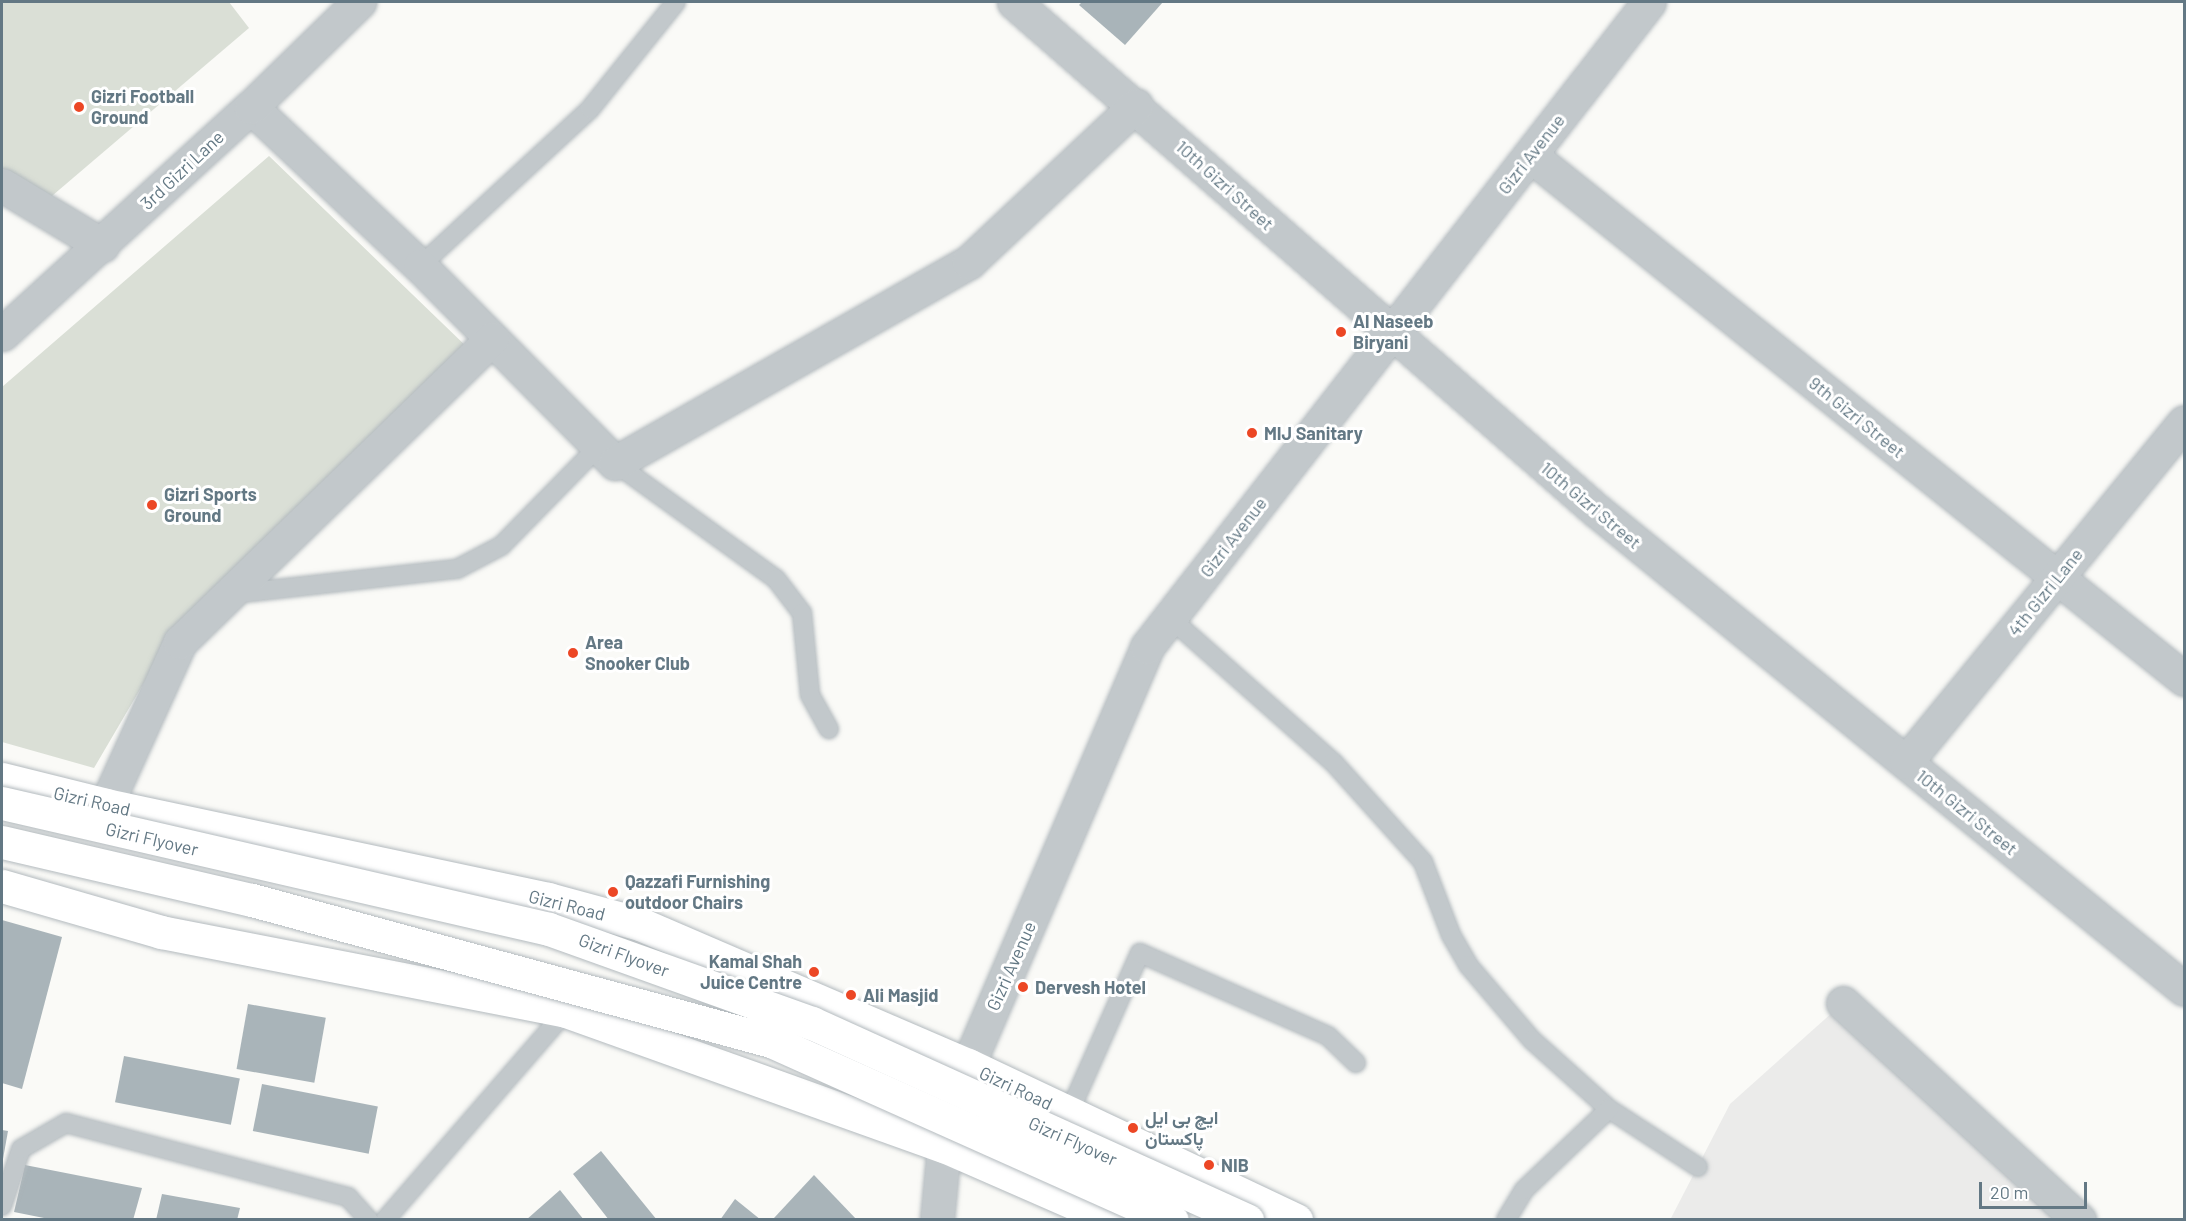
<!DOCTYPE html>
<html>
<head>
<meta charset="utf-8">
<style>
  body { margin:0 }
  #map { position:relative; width:2186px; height:1221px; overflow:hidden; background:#fafaf7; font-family:Barlow,Vazirmatn,sans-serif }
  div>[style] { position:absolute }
  .built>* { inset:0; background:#ebebea }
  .green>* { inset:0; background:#dadfd6 }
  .building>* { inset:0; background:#a9b4b9; transform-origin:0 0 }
  .roads { filter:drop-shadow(0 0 2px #b3babe) drop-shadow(0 0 2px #b3babe) }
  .service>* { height:18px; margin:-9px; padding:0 9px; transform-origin:9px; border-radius:9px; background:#c2c8cb }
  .minor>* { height:33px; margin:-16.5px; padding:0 16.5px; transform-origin:16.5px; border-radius:16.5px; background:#c2c8cb }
  .tertiary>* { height:33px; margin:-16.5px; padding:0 16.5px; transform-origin:16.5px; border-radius:16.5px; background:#c2c8cb }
  .primary>* { height:33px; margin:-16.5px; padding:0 16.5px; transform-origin:16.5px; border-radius:16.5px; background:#fff }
  .bridges { filter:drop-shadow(0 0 2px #b3babe) drop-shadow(0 0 2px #b3babe) }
  .primary-bridge>* { height:33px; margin:-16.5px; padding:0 16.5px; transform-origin:16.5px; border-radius:16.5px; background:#fff }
  .dots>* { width:16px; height:16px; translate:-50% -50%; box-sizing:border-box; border:3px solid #fff; border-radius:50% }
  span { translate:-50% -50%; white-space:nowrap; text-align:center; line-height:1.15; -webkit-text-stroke:6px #fff; paint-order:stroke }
  .poi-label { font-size:18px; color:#637884; font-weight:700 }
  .left { translate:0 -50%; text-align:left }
  .right { translate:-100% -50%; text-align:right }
  .street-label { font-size:18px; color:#637884 }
  .frame { position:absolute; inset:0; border:3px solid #637884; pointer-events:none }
  .scale { position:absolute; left:1979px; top:1182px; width:108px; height:27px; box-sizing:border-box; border:3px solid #637884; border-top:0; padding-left:8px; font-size:18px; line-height:21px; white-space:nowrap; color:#637884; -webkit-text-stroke:4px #fff; paint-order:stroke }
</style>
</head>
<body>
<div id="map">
  <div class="built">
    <i style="clip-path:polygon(1843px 1003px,2079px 1220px,1670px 1220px,1730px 1104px)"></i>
  </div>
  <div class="green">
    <i style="clip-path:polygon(2px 2px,229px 2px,249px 28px,39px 207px,2px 185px)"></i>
    <i style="clip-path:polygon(269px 156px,469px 349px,179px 623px,94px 768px,2px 742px,2px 387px)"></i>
  </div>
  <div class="building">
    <i style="clip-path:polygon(1082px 2px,1163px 2px,1125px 45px,1079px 5px)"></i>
    <i style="clip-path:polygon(2px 920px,62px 937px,22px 1089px,2px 1083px)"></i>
    <i style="left:248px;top:1004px;width:79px;height:66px;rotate:10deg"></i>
    <i style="left:124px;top:1056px;width:118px;height:47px;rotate:11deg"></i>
    <i style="left:262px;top:1084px;width:118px;height:48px;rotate:11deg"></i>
    <i style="clip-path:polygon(2px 1130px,8px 1131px,3px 1159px,2px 1159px)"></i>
    <i style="clip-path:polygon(601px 1151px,657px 1220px,609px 1220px,573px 1174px)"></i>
    <i style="clip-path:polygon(25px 1165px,142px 1188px,133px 1220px,54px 1220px,14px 1212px)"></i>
    <i style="clip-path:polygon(814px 1175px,857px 1220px,774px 1218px)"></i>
    <i style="clip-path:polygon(560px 1190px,584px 1220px,526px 1220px)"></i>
    <i style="clip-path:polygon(162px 1194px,240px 1208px,237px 1220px,156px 1220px)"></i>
    <i style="clip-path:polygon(735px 1199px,761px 1220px,720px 1220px)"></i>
  </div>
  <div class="roads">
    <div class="service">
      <i style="left:420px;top:266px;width:231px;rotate:-42.7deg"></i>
      <i style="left:590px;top:109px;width:137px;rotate:-51.2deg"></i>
      <i style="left:615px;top:463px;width:198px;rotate:35.8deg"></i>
      <i style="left:776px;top:579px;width:43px;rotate:52.6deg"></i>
      <i style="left:802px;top:613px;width:82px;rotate:84.4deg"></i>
      <i style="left:810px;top:695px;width:39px;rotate:61deg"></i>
      <i style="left:233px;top:594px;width:225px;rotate:-6.4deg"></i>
      <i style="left:457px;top:569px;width:50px;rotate:-27.6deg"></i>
      <i style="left:501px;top:546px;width:140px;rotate:-45.6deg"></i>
      <i style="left:1170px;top:618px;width:217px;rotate:41.5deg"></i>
      <i style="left:1333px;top:762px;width:135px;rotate:48deg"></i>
      <i style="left:1423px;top:862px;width:78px;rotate:69deg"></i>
      <i style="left:1451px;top:935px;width:34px;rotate:60deg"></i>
      <i style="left:1468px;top:965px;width:99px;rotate:49.5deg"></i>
      <i style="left:1532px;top:1040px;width:103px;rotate:41.9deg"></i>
      <i style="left:1609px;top:1109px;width:106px;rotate:33.1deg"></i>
      <i style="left:1069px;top:1113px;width:175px;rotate:-66.1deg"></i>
      <i style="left:1140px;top:953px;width:206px;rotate:23.8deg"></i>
      <i style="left:1328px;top:1036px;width:39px;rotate:44deg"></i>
      <i style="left:2px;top:1206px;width:60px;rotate:-71.6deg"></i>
      <i style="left:21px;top:1149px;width:52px;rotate:-30deg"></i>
      <i style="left:66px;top:1123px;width:292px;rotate:14.7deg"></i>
      <i style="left:348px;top:1197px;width:31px;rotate:48deg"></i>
      <i style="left:385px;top:1220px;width:276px;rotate:-49.1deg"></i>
      <i style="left:1506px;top:1220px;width:35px;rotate:-59deg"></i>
      <i style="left:1524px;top:1190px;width:117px;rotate:-43.6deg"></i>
    </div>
    <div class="minor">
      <i style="left:1014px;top:2px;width:773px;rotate:41.12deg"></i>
      <i style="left:1596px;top:510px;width:758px;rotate:39.17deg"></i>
      <i style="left:251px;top:107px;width:232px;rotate:43.3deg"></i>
      <i style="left:420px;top:266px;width:277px;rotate:45.3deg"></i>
      <i style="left:615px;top:463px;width:407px;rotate:-29.6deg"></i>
      <i style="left:969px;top:262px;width:229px;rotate:-43.2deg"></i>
      <i style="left:1530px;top:155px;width:838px;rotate:38.7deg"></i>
      <i style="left:2px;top:185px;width:117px;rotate:31deg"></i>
      <i style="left:2px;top:334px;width:337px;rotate:-42.4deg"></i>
      <i style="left:251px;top:107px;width:151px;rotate:-44.2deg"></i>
      <i style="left:1906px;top:762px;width:439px;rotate:-50.7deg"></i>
      <i style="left:106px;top:805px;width:179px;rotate:-65.6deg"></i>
      <i style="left:180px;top:642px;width:435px;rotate:-44.2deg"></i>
      <i style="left:1843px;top:1003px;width:321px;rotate:42.6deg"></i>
    </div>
    <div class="tertiary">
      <i style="left:937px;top:1220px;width:74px;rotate:-84.6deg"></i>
      <i style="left:944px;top:1146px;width:84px;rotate:-73.5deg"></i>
      <i style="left:968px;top:1065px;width:455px;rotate:-66.8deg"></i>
      <i style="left:1147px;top:647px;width:817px;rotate:-52.11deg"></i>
    </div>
    <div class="primary">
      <i style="left:2px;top:779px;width:107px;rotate:14deg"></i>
      <i style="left:106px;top:805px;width:452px;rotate:12deg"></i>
      <i style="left:548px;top:899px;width:95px;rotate:15.2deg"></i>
      <i style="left:640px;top:924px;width:357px;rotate:23.3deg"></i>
      <i style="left:968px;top:1065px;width:363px;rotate:25.3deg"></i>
      <i style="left:2px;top:886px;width:166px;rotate:16.1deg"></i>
      <i style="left:161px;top:932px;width:413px;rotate:11deg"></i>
      <i style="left:566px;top:1011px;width:401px;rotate:19.7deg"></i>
      <i style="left:944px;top:1146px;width:184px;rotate:23.6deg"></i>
    </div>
  </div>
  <div class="bridges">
    <div class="primary-bridge">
      <i style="left:2px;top:803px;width:561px;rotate:12.97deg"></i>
      <i style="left:549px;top:929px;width:279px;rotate:19.7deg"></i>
      <i style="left:812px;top:1023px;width:478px;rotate:24.4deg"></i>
      <i style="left:2px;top:842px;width:257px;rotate:13.1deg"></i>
      <i style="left:252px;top:900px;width:538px;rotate:15.2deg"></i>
      <i style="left:771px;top:1041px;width:439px;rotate:24.1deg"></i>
    </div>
  </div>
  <div class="dots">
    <i style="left:79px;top:107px;background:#ec4725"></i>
    <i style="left:1341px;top:332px;background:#ec4725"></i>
    <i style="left:1252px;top:433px;background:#ec4725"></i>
    <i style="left:152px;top:505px;background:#ec4725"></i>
    <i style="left:573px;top:653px;background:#ec4725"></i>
    <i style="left:613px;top:892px;background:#ec4725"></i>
    <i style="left:814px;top:972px;background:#ec4725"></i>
    <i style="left:1023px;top:987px;background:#ec4725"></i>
    <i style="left:851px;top:995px;background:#ec4725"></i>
    <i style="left:1133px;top:1128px;background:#ec4725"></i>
    <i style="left:1209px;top:1165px;background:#ec4725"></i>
  </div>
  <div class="poi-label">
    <span class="left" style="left:91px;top:107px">Gizri Football<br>Ground</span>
    <span class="left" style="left:1353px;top:332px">Al Naseeb<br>Biryani</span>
    <span class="left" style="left:1264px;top:433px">MIJ Sanitary</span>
    <span class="left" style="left:164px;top:505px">Gizri Sports<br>Ground</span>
    <span class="left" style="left:585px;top:653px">Area<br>Snooker Club</span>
    <span class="left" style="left:625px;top:892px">Qazzafi Furnishing<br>outdoor Chairs</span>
    <span class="right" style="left:802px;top:972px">Kamal Shah<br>Juice Centre</span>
    <span class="left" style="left:1035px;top:987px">Dervesh Hotel</span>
    <span class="left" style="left:863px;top:995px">Ali Masjid</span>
    <span class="left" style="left:1145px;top:1128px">ایچ بی ایل<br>پاکستان</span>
    <span class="left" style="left:1221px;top:1165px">NIB</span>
  </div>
  <div class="street-label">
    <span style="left:1531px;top:154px;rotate:-52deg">Gizri Avenue</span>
    <span style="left:182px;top:170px;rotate:-43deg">3rd Gizri Lane</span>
    <span style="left:1225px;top:185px;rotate:42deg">10th Gizri Street</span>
    <span style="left:1857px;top:417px;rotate:39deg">9th Gizri Street</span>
    <span style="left:1591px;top:505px;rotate:40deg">10th Gizri Street</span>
    <span style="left:1233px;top:537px;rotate:-52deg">Gizri Avenue</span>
    <span style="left:2045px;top:592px;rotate:-51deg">4th Gizri Lane</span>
    <span style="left:92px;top:801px;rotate:13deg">Gizri Road</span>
    <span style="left:1967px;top:812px;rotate:39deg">10th Gizri Street</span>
    <span style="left:152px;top:839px;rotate:13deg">Gizri Flyover</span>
    <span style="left:567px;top:905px;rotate:14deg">Gizri Road</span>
    <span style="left:624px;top:955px;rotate:20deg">Gizri Flyover</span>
    <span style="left:1011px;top:966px;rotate:-66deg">Gizri Avenue</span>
    <span style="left:1016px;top:1088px;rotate:25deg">Gizri Road</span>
    <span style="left:1073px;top:1141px;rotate:24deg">Gizri Flyover</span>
  </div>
  <div class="frame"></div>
  <div class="scale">20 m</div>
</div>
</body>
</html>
